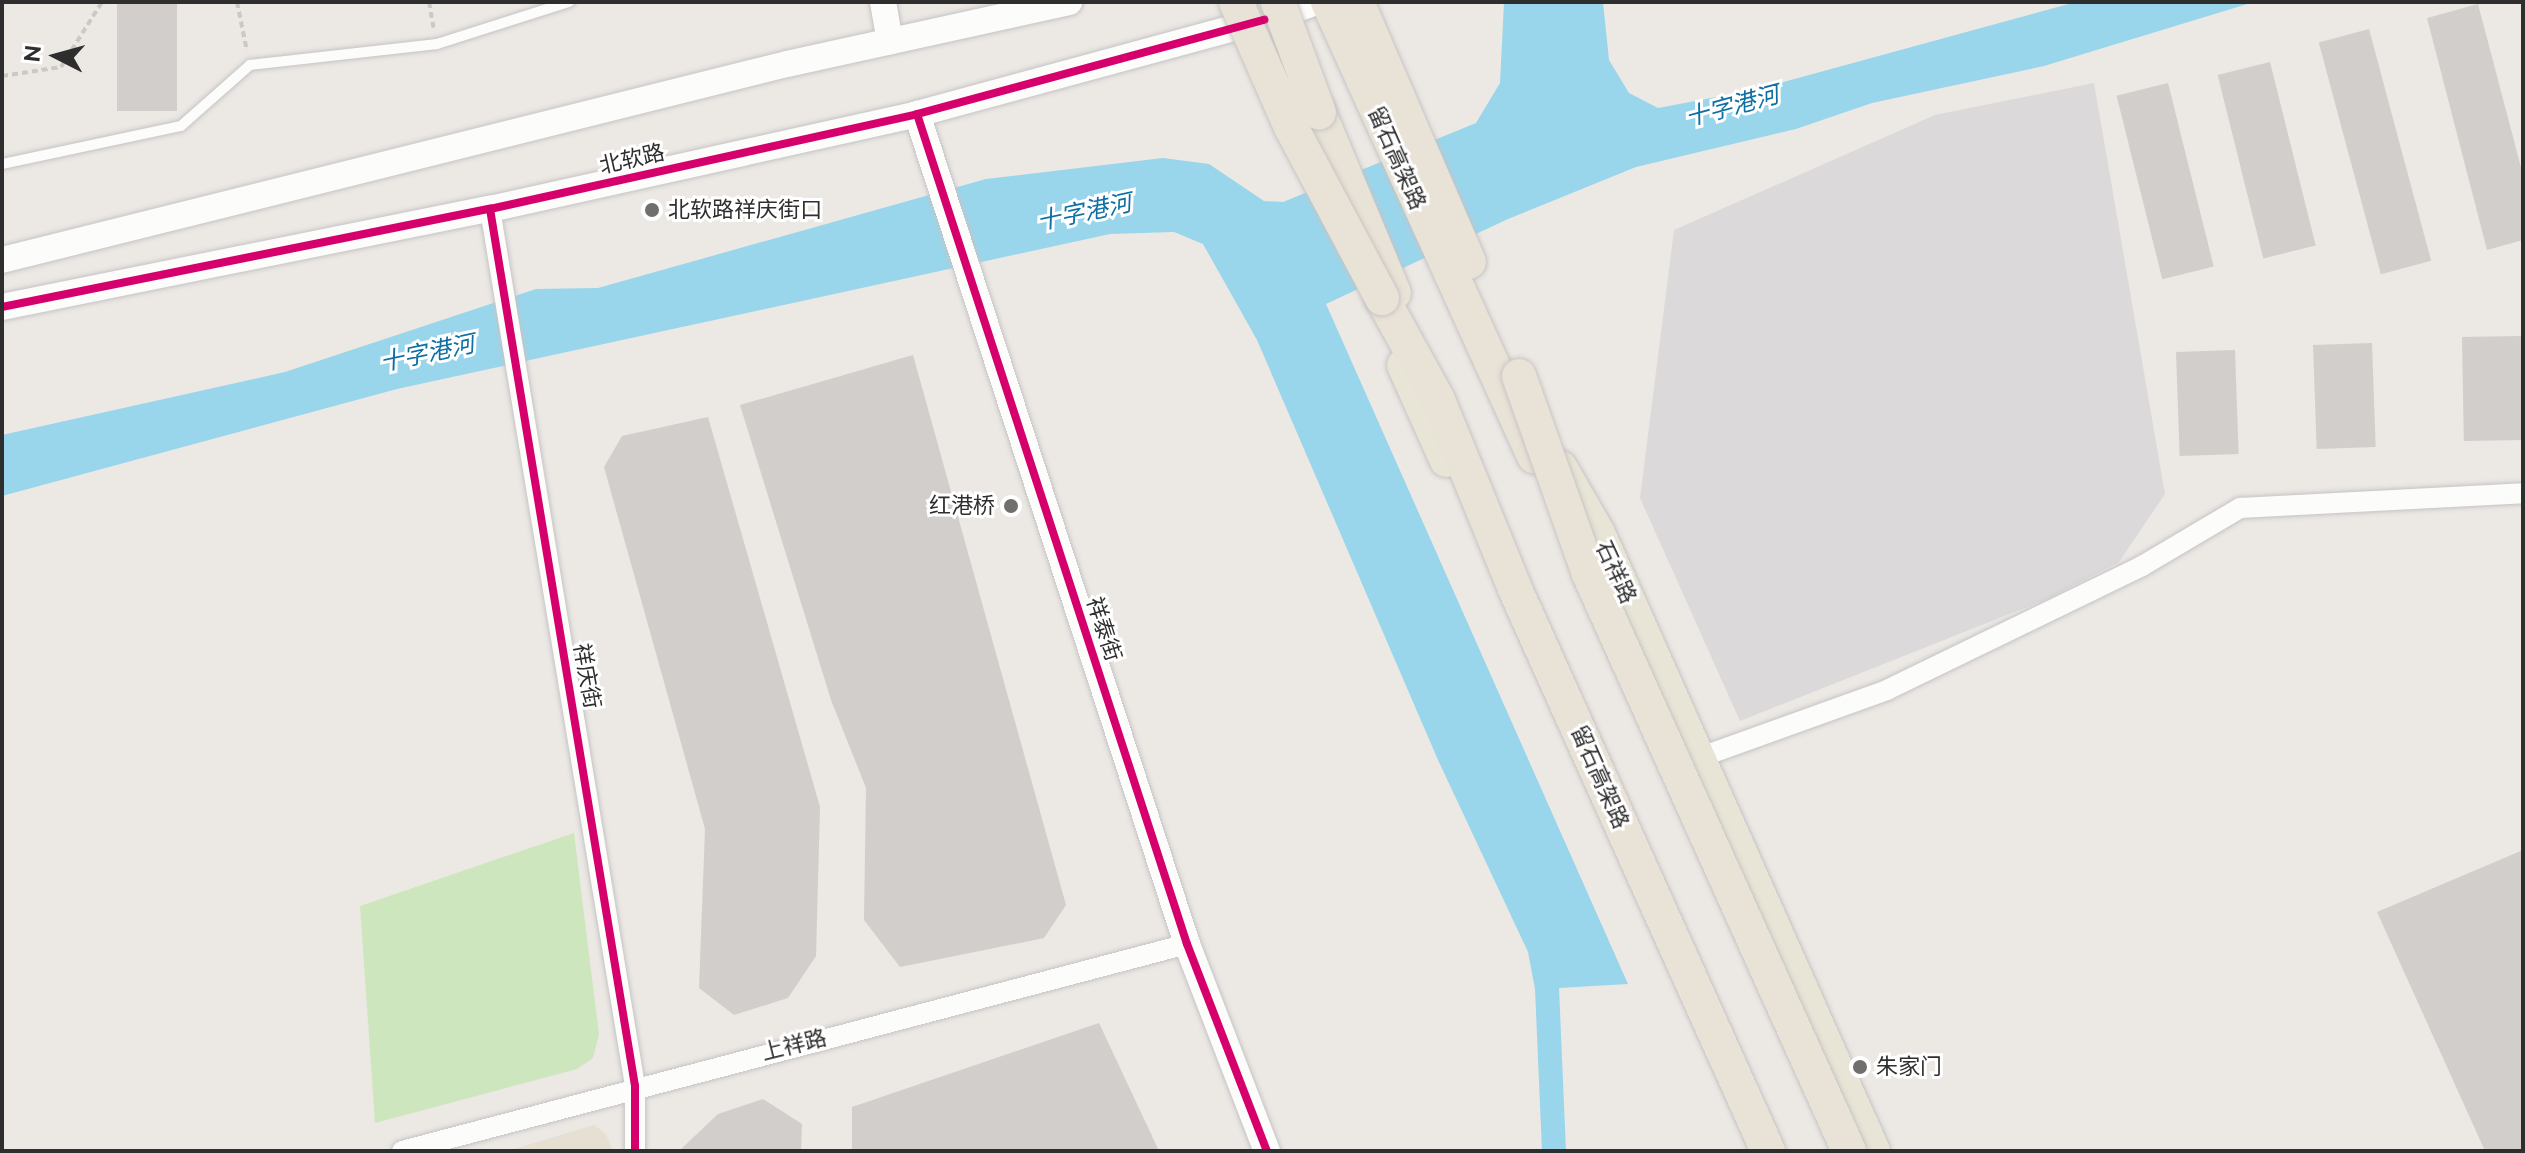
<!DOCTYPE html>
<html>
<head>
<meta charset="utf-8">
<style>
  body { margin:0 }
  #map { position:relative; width:2525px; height:1153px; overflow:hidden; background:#ece8e4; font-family:Raleway,"Noto Sans SC",sans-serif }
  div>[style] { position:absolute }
  .industrial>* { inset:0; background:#dcd9db }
  .education>* { inset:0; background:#e6e0d3 }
  .green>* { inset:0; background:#cee6be }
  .water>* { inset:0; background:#99d6ec }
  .building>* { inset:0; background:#d1cecb; transform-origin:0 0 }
  .path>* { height:4px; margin-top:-2px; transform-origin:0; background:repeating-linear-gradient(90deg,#c9c9c8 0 6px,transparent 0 10px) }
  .roads { filter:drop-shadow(0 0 2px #c5c4c5) drop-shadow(0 0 2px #c5c4c5) }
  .service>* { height:10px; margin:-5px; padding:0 5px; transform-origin:5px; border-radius:5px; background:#fcfcfb }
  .minor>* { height:20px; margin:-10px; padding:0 10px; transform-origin:10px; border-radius:10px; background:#fcfcfb }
  .tertiary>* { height:26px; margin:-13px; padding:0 13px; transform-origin:13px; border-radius:13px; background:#fcfcfb }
  .secondary>* { height:28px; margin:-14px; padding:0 14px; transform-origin:14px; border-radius:14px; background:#fcfcfb }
  .primary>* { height:32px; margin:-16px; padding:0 16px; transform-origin:16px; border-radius:16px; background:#e8e4d6 }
  .trunk>* { height:34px; margin:-17px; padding:0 17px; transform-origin:17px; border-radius:17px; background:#e9e2d6 }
  .bridges { filter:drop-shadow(0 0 2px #c6c5c4) drop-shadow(0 0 2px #c6c5c4) }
  .trunk-bridge>* { height:34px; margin:-17px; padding:0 17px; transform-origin:17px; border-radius:17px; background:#e9e2d6 }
  .cycleway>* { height:8px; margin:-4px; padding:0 4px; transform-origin:4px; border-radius:4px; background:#d6006c }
  .dots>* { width:22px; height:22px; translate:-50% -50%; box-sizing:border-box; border:4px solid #fff; border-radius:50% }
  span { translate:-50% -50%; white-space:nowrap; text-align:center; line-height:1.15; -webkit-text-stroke:6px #fff; paint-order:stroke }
  .street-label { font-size:22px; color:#2e2e2e }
  .poi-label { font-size:22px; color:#2e2e2e }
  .left { translate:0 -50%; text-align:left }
  .right { translate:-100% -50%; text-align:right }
  .water-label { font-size:24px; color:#0d6fa3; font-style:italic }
  .frame { position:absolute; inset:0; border:4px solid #2e2e2e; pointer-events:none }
  .north { position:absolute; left:16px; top:16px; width:80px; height:80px; -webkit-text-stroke:6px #fff; paint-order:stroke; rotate:276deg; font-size:22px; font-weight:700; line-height:32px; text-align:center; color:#2e2e2e }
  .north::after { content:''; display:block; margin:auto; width:28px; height:36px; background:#2e2e2e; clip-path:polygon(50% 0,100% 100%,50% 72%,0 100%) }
</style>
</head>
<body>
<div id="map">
  <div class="industrial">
    <i style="clip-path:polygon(2094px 83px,2165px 494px,2119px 562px,2047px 599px,1740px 721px,1640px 498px,1674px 230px,1935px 115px)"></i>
  </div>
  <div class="education">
    <i style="clip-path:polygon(594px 1125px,606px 1134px,613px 1151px,507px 1151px)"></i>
  </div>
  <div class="green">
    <i style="clip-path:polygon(574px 833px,599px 1034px,593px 1058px,577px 1069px,375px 1123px,360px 906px)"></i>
  </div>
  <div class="water">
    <i style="clip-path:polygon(1504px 2px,1603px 2px,1609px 60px,1629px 93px,1658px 108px,1754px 90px,2076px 2px,2254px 2px,2044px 66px,1872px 103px,1796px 129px,1636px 167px,1508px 219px,1326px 304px,1628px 984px,1559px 988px,1566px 1151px,1542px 1151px,1535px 989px,1528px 952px,1438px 760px,1257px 340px,1203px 244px,1174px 232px,1110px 234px,397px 389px,2px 496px,2px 435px,285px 372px,536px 289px,598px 288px,986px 179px,1163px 158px,1209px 164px,1264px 201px,1283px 202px,1476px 123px,1500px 83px)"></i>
  </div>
  <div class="building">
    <i style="left:117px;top:2px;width:60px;height:109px"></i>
    <i style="clip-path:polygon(2478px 4px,2523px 175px,2523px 240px,2487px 250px,2427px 18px)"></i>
    <i style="left:2369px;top:29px;width:240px;height:52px;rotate:75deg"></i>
    <i style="left:2270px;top:62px;width:189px;height:54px;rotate:76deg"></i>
    <i style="left:2168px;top:83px;width:189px;height:53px;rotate:76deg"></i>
    <i style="left:2521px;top:336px;width:104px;height:59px;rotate:89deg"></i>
    <i style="left:2372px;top:343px;width:104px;height:59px;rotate:88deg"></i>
    <i style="left:2235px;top:350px;width:104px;height:59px;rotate:88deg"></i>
    <i style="clip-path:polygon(913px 355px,1066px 905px,1044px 938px,900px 967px,864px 920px,866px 788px,831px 700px,740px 405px)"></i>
    <i style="clip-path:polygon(708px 417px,820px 807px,816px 956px,788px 998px,734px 1015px,699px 988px,705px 829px,604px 467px,622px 436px)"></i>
    <i style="clip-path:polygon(2523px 850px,2523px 1151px,2485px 1151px,2377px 912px)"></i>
    <i style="clip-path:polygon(1099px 1023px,1159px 1151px,852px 1151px,852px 1107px)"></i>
    <i style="clip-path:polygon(763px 1099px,802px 1124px,801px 1151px,679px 1151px,718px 1114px)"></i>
  </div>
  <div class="path">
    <i style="left:237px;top:2px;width:50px;rotate:78.5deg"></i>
    <i style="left:429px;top:2px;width:29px;rotate:80deg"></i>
    <i style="left:2px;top:76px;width:60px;rotate:-8.7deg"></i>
    <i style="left:61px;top:67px;width:77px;rotate:-57.8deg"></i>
  </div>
  <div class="roads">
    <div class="service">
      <i style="left:2px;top:164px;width:183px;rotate:-12deg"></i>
      <i style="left:181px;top:126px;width:92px;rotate:-41.5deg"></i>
      <i style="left:250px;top:65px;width:188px;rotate:-6.4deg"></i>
      <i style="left:437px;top:44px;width:139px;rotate:-17.7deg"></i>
    </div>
    <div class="minor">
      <i style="left:490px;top:209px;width:889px;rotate:80.61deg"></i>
      <i style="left:635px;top:1086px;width:65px;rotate:90deg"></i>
      <i style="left:1701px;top:757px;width:198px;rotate:-19.8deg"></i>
      <i style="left:1887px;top:690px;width:284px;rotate:-25.9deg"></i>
      <i style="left:2142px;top:566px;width:114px;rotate:-30.6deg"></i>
      <i style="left:2240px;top:508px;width:283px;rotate:-3deg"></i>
      <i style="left:402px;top:1151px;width:812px;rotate:-14.77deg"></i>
    </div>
    <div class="tertiary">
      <i style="left:883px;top:2px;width:40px;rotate:80deg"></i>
      <i style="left:917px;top:114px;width:873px;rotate:71.98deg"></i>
      <i style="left:1187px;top:944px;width:222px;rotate:68.9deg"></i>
      <i style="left:2px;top:260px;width:809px;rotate:-14.02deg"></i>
      <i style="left:787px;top:64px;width:289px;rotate:-12.4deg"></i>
      <i style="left:2px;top:307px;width:498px;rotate:-11.4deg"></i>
      <i style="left:490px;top:209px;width:437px;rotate:-12.5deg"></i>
      <i style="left:917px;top:114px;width:360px;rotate:-15.2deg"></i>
    </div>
    <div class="secondary">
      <i style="left:1265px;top:20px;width:51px;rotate:-20.6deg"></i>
    </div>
    <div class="primary">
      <i style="left:1258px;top:2px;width:81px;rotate:70.4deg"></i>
      <i style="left:1403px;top:365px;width:105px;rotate:65.9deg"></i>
      <i style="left:1561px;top:467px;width:76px;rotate:60.1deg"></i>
      <i style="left:1599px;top:533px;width:676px;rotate:66.01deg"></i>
    </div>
    <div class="trunk">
      <i style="left:1328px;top:2px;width:499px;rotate:65.6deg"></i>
      <i style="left:1357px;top:2px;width:283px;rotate:66.7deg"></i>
      <i style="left:1319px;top:113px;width:195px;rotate:67.4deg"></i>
      <i style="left:1382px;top:298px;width:116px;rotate:61.2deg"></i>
      <i style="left:1438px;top:400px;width:204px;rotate:67.8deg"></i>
      <i style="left:1515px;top:589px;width:616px;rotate:65.76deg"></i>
    </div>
  </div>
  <div class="bridges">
    <div class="trunk-bridge">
      <i style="left:1236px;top:2px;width:137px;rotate:66.3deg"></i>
      <i style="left:1291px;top:127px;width:194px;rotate:62deg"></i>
      <i style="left:1278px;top:2px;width:118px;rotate:69.7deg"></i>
      <i style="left:1519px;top:376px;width:210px;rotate:70.5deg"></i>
      <i style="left:1589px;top:574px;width:633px;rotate:65.74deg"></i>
    </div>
  </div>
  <div class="cycleway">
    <i style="left:917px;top:114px;width:873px;rotate:71.98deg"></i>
    <i style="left:1187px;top:944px;width:222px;rotate:68.9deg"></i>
    <i style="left:490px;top:209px;width:889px;rotate:80.61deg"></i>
    <i style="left:635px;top:1086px;width:65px;rotate:90deg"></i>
    <i style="left:2px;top:307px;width:498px;rotate:-11.4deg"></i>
    <i style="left:490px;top:209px;width:437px;rotate:-12.5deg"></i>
    <i style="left:917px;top:114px;width:360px;rotate:-15.2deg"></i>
  </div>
  <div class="dots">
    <i style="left:652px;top:210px;background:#706f6e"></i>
    <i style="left:1011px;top:506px;background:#706f6e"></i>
    <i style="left:1860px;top:1067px;background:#706f6e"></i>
  </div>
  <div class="street-label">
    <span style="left:1397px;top:158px;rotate:66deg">留石高架路</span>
    <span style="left:632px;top:159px;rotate:-13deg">北软路</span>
    <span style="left:1616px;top:572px;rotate:65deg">石祥路</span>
    <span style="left:1104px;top:629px;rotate:72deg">祥泰街</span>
    <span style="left:587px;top:676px;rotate:80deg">祥庆街</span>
    <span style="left:1600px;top:777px;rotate:66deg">留石高架路</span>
    <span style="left:794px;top:1045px;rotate:-14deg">上祥路</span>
  </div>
  <div class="poi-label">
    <span class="left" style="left:668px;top:210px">北软路祥庆街口</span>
    <span class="right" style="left:995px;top:506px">红港桥</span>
    <span class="left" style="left:1876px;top:1067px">朱家门</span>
  </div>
  <div class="water-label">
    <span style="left:1732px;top:106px;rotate:-15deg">十字港河</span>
    <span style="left:1084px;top:212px;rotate:-12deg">十字港河</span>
    <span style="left:427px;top:353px;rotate:-12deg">十字港河</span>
  </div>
  <div class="frame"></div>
  <div class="north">N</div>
</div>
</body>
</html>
